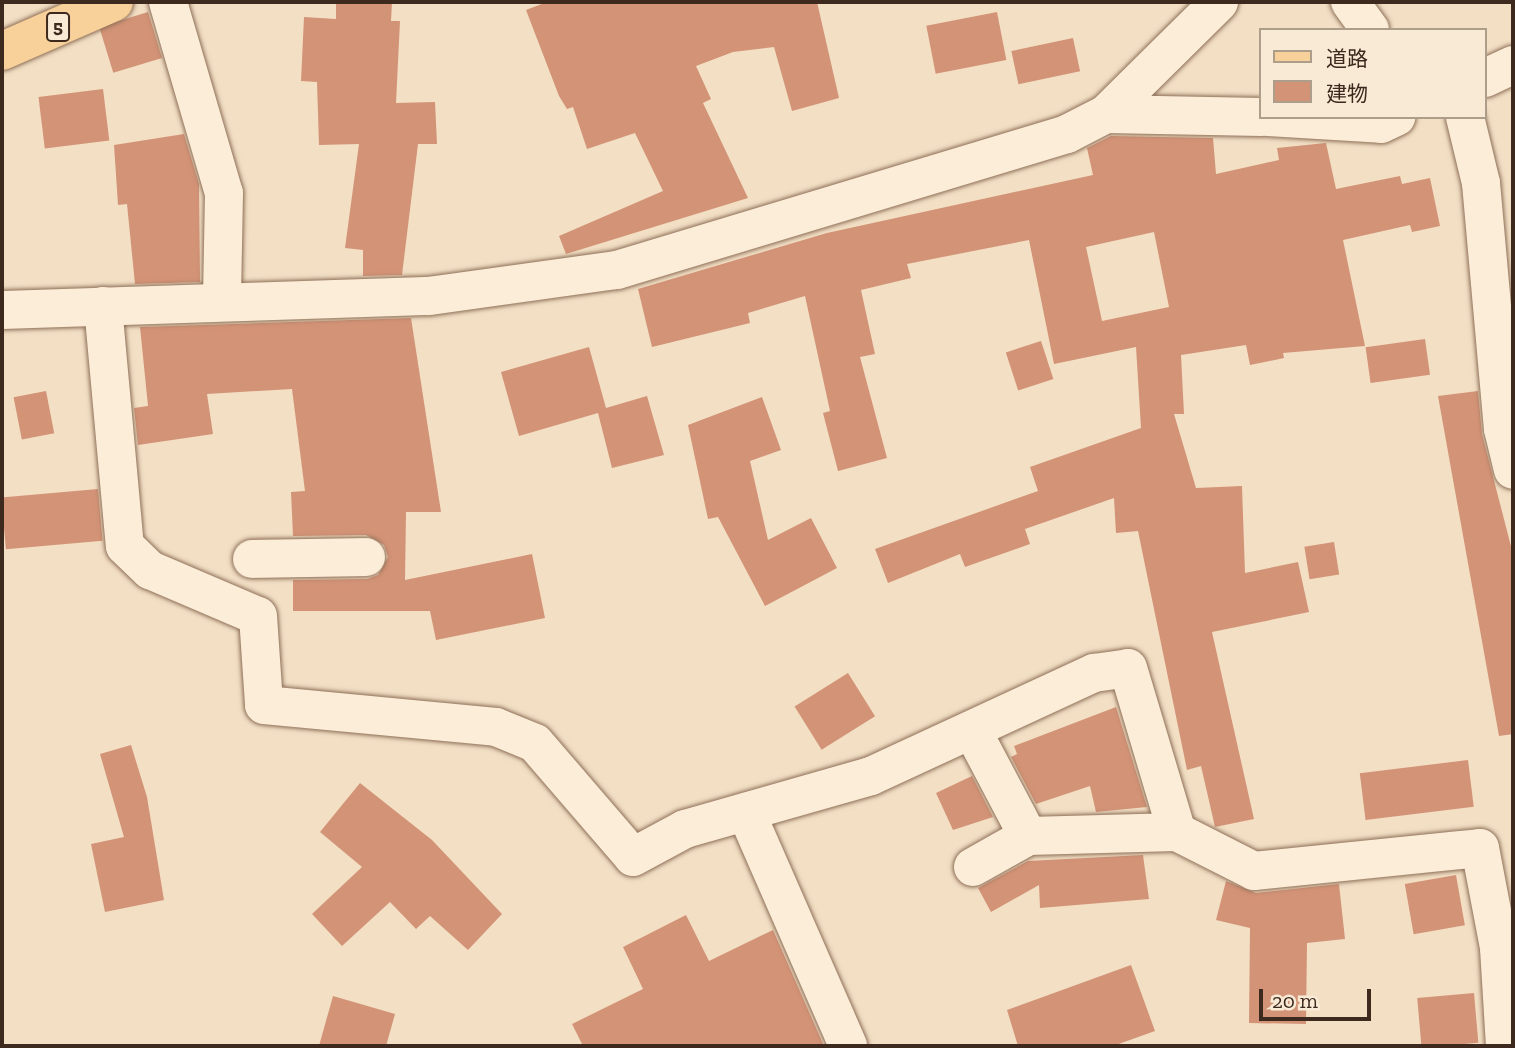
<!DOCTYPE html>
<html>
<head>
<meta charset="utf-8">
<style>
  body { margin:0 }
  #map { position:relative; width:1515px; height:1048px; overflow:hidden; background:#f2dfc4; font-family:"Zilla Slab","Noto Sans JP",serif }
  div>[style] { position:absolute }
  .building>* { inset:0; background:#d39377; transform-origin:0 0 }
  .roads { filter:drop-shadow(0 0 2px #8e6f58) drop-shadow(0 0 2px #8e6f58) }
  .minor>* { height:38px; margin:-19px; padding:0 19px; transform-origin:19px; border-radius:19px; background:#fcedd8 }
  .primary>* { height:38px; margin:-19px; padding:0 19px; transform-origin:19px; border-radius:19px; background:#f8d099 }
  span { translate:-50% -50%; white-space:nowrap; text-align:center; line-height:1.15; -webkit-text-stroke:5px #f8ead4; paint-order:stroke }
  .shield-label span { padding:2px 5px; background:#f8ead4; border:2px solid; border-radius:5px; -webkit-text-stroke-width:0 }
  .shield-label { font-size:19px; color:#3d291e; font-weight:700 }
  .frame { position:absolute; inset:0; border:4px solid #3d291e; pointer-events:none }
  .legend { position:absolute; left:1259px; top:28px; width:228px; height:91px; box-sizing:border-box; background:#f8ead4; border:2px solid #ad9d8b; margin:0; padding:9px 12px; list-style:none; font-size:21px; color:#3d291e }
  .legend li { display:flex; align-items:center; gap:14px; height:35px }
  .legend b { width:35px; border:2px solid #ad9d8b }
  .scale { position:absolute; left:1259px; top:989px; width:112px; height:32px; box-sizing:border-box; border:4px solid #3d291e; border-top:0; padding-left:9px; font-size:21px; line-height:24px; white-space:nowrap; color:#3d291e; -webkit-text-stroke:5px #f8ead4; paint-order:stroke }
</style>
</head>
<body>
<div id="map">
  <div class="building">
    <i style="clip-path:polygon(336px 2px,392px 2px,391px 21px,400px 21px,396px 103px,435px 102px,437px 144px,418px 144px,402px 275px,363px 276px,363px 250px,345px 248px,359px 144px,319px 145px,317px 82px,301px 81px,304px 17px,336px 19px)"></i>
    <i style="clip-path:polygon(547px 2px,817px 2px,839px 98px,792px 111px,774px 47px,733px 52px,696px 66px,711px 99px,703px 103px,748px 198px,566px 254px,559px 236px,663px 191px,635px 133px,587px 149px,573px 107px,567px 109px,559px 96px,526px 10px)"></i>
    <i style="left:148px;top:12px;width:48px;height:51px;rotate:73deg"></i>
    <i style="left:997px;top:12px;width:49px;height:72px;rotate:79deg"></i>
    <i style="left:1073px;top:38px;width:34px;height:63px;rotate:78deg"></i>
    <i style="left:103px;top:89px;width:52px;height:65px;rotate:83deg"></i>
    <i style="clip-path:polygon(184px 134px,199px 184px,200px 282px,135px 284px,127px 204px,118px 205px,114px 145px)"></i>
    <i style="clip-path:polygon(evenodd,1111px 136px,1213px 138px,1216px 174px,1279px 160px,1277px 148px,1326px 143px,1336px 189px,1400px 176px,1402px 184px,1430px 178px,1440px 226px,1412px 232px,1410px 225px,1343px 240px,1365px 346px,1283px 353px,1284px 358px,1250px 365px,1246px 345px,1181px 355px,1184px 414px,1174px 414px,1196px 488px,1242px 486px,1245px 573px,1298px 562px,1309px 612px,1212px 632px,1254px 819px,1215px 827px,1201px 766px,1187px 770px,1138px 531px,1116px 533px,1114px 498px,1025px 529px,1030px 544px,965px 567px,960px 554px,888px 583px,875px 549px,1038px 491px,1030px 467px,1141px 428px,1136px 347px,1054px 364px,1029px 240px,907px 264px,911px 278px,861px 290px,875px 354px,860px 357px,887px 458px,838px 471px,823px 413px,830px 411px,805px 296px,748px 313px,750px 323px,652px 347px,638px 289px,827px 233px,1093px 175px,1087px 148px,1111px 136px,1154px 232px,1169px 307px,1102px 321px,1086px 247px,1154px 232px)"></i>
    <i style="clip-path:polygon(411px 318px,441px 512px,406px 512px,405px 580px,532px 554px,545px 618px,436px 640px,430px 611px,293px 611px,293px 580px,367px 579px,378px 575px,388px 557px,384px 545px,366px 535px,293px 536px,291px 492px,305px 491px,292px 389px,207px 394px,213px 434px,138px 445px,134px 408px,148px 406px,140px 327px)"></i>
    <i style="left:1425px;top:339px;width:36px;height:60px;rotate:82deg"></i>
    <i style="left:1041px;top:341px;width:40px;height:37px;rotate:72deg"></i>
    <i style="clip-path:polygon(589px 347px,606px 408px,647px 396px,664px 455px,612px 468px,598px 413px,519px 436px,501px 372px)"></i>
    <i style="left:46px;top:391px;width:43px;height:33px;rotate:79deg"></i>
    <i style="clip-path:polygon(1478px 391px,1482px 434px,1513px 554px,1513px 734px,1499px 736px,1438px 396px)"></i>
    <i style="clip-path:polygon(762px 397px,781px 450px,750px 461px,768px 540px,811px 518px,837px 568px,765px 606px,718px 517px,708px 519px,688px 425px)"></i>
    <i style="left:98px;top:489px;width:52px;height:97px;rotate:85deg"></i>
    <i style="left:1334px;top:542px;width:33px;height:30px;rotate:81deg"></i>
    <i style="left:848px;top:673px;width:51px;height:63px;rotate:58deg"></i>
    <i style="clip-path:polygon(1116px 707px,1147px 807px,1096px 812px,1090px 786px,1036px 804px,1011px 757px,1017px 754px,1014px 746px)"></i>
    <i style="clip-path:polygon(131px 745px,147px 797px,164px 900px,105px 912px,91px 844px,124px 837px,100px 754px)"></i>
    <i style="left:1468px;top:760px;width:47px;height:109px;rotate:83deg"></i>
    <i style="clip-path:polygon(972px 776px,993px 817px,953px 830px,936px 793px)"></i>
    <i style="clip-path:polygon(360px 783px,432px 840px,502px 914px,468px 950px,430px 916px,416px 929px,390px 902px,342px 946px,312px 914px,362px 867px,320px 832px)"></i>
    <i style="clip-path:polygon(1143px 855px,1149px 899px,1040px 908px,1039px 885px,991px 912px,978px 888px,1028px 861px)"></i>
    <i style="left:1456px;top:875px;width:51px;height:52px;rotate:80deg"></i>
    <i style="clip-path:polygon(1226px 881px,1256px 893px,1339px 884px,1345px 939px,1307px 943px,1306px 1024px,1249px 1023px,1250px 928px,1216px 920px)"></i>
    <i style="clip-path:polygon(686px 915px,709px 961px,773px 930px,824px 1046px,583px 1046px,572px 1024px,643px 989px,623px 947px)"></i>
    <i style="clip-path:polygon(1131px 965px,1155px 1031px,1113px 1046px,1018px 1046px,1007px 1010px)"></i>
    <i style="left:1474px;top:993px;width:50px;height:57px;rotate:85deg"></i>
    <i style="clip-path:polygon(333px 996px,395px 1014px,386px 1046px,319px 1046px)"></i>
  </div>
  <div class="roads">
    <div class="minor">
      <i style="left:168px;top:2px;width:199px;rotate:73.7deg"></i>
      <i style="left:224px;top:193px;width:108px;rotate:91.1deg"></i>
      <i style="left:1350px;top:2px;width:34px;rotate:54deg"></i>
      <i style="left:1485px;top:78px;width:31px;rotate:-25deg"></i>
      <i style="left:1106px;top:114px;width:155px;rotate:1.1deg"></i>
      <i style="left:1268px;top:117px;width:113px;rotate:3.5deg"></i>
      <i style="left:1381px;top:124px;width:17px;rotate:-25deg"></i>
      <i style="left:1465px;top:117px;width:68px;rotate:76.4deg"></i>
      <i style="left:1481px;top:183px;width:247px;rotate:84.9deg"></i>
      <i style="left:1503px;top:429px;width:42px;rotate:76.3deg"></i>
      <i style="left:103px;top:306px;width:241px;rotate:84.8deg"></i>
      <i style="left:125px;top:546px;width:35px;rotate:44deg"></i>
      <i style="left:150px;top:570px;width:117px;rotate:23.1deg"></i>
      <i style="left:258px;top:616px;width:89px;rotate:86.1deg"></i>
      <i style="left:264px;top:705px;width:233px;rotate:5.4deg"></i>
      <i style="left:496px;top:727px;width:42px;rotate:22.3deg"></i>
      <i style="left:535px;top:743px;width:150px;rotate:49.3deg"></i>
      <i style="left:633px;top:857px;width:59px;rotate:-28.3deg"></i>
      <i style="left:685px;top:829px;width:193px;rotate:-15.9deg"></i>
      <i style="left:871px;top:776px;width:246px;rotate:-24.8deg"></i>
      <i style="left:1094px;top:673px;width:34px;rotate:-8deg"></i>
      <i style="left:1128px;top:668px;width:171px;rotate:73.4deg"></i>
      <i style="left:1177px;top:832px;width:86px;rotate:26.9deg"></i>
      <i style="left:1254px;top:871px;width:227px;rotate:-5.8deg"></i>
      <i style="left:1480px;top:848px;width:102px;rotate:79.2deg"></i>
      <i style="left:1499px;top:948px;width:98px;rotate:86.5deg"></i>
      <i style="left:2px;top:310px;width:427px;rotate:-1.9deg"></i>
      <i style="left:429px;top:296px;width:190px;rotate:-7.9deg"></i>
      <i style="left:617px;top:270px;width:470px;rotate:-16.8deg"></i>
      <i style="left:1067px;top:134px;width:44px;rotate:-27.1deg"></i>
      <i style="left:1106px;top:114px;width:159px;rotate:-44.7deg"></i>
      <i style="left:252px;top:559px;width:114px;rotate:-1deg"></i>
      <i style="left:972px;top:730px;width:120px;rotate:62.2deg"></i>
      <i style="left:746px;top:812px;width:255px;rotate:66.4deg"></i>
      <i style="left:973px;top:867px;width:63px;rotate:-29.4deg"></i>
      <i style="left:1028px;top:836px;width:149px;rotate:-1.5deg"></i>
    </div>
    <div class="primary">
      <i style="left:2px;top:51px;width:122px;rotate:-23.6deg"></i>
    </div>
  </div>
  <div class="shield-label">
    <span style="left:58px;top:27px">5</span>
  </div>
  <div class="frame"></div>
  <ul class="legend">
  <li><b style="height:9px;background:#f8d099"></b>道路</li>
  <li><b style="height:19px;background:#d39377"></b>建物</li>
  </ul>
  <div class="scale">20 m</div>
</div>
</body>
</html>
